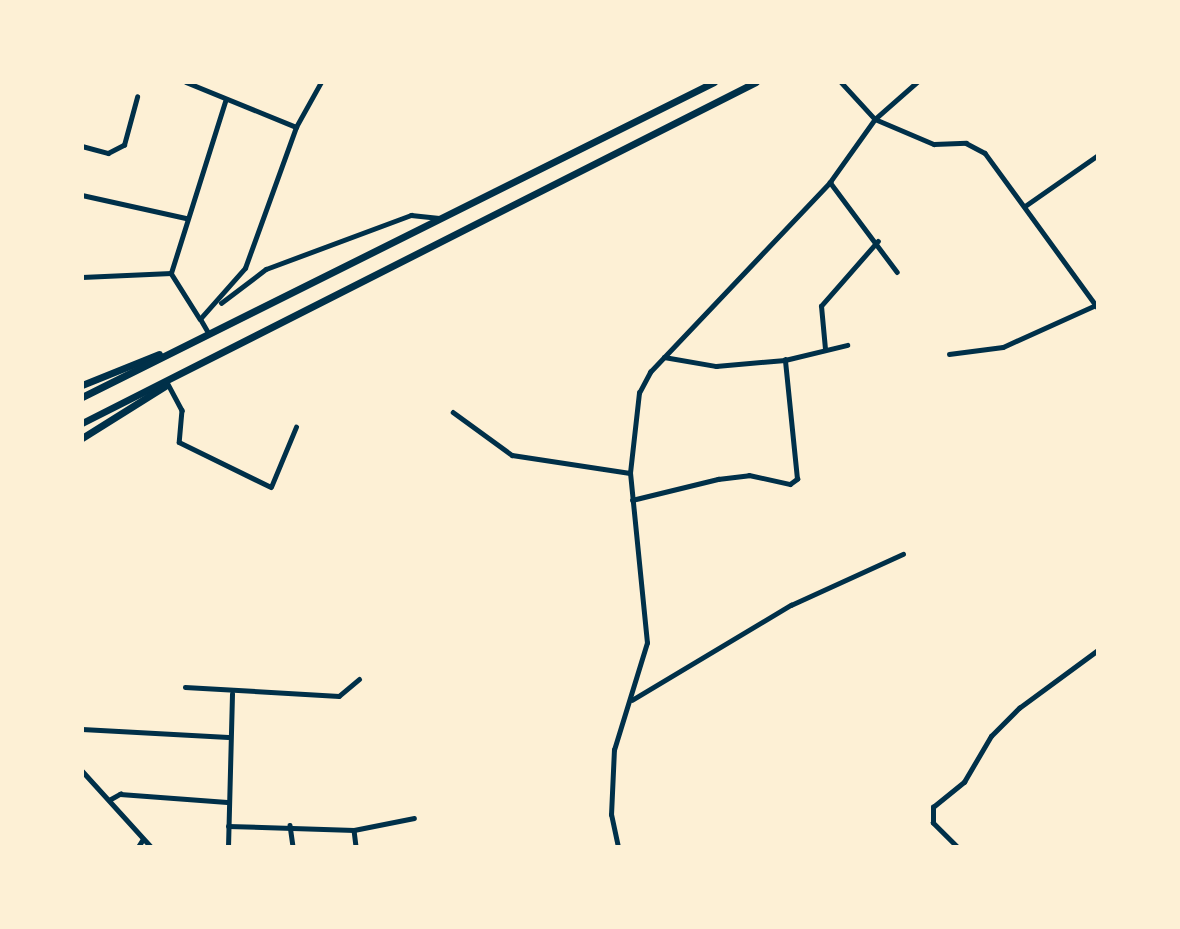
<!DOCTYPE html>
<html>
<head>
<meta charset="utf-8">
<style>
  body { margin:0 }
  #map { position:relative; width:1180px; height:929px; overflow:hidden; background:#fdf0d5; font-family:Quicksand,sans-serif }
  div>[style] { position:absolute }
  .minor>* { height:4.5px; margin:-2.25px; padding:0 2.25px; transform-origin:2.25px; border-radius:2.25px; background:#003049 }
  .tertiary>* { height:5px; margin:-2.5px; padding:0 2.5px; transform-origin:2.5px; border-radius:2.5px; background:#003049 }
  .trunk>* { height:7px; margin:-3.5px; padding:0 3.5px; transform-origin:3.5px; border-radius:3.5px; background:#003049 }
  span { translate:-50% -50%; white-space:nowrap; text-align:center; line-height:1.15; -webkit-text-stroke:7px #fdf0d5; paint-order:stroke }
  .frame { position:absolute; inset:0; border:84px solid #fdf0d5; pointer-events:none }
</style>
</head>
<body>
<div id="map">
  <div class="minor">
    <i style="left:186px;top:82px;width:119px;rotate:22.2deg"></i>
    <i style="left:841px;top:82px;width:50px;rotate:47.4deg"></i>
    <i style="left:875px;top:119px;width:64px;rotate:23deg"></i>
    <i style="left:934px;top:144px;width:32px;rotate:-2deg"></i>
    <i style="left:966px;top:143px;width:21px;rotate:28deg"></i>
    <i style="left:985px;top:153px;width:192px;rotate:53.9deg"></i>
    <i style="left:82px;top:146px;width:27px;rotate:15deg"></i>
    <i style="left:108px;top:153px;width:18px;rotate:-27deg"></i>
    <i style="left:124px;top:145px;width:50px;rotate:-74.8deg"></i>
    <i style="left:830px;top:182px;width:112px;rotate:53.3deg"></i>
    <i style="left:82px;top:195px;width:107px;rotate:12.5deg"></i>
    <i style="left:1025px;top:206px;width:89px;rotate:-34.9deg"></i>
    <i style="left:171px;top:273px;width:182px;rotate:-72.5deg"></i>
    <i style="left:82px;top:277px;width:89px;rotate:-2.6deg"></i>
    <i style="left:171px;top:273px;width:54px;rotate:57.8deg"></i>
    <i style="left:221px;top:303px;width:56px;rotate:-37.1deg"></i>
    <i style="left:266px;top:269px;width:155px;rotate:-20.4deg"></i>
    <i style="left:411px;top:215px;width:28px;rotate:6deg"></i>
    <i style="left:208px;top:333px;width:16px;rotate:-120deg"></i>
    <i style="left:200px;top:319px;width:68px;rotate:-48.6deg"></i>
    <i style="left:245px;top:268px;width:150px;rotate:-70.1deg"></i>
    <i style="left:296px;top:127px;width:51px;rotate:-60.9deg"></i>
    <i style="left:825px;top:349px;width:43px;rotate:-95.3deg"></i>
    <i style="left:821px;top:306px;width:86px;rotate:-48.8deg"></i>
    <i style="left:949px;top:354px;width:54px;rotate:-7.4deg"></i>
    <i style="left:1003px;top:347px;width:102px;rotate:-24.3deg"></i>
    <i style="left:664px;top:357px;width:53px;rotate:9.8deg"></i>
    <i style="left:716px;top:366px;width:69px;rotate:-5deg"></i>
    <i style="left:785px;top:360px;width:64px;rotate:-13.6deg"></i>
    <i style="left:168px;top:384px;width:30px;rotate:62deg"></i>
    <i style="left:182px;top:410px;width:32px;rotate:95deg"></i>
    <i style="left:179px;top:442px;width:102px;rotate:26.1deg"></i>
    <i style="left:271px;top:487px;width:65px;rotate:-67.4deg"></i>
    <i style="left:453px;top:412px;width:73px;rotate:36.1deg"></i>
    <i style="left:512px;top:455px;width:119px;rotate:8.7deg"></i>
    <i style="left:632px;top:500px;width:89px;rotate:-13.7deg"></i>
    <i style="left:718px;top:479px;width:31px;rotate:-7deg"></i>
    <i style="left:749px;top:475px;width:42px;rotate:12.4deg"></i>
    <i style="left:790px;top:484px;width:9px;rotate:-36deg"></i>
    <i style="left:797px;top:479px;width:120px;rotate:-95.8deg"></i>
    <i style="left:185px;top:687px;width:154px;rotate:3.3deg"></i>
    <i style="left:339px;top:696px;width:26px;rotate:-40deg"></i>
    <i style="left:632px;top:700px;width:185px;rotate:-30.9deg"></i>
    <i style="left:791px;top:605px;width:123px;rotate:-24.5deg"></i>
    <i style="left:82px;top:729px;width:146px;rotate:3.1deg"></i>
    <i style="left:109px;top:800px;width:13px;rotate:-29deg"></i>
    <i style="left:120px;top:794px;width:107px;rotate:4.3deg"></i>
    <i style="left:290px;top:825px;width:22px;rotate:82deg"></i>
    <i style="left:228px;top:826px;width:126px;rotate:1.8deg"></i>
    <i style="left:354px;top:830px;width:61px;rotate:-11.3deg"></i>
    <i style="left:354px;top:830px;width:17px;rotate:83deg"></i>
    <i style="left:138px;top:847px;width:9px;rotate:-58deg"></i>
    <i style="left:228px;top:847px;width:153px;rotate:-88.5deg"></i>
    <i style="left:618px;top:847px;width:33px;rotate:-102deg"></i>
    <i style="left:611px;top:815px;width:65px;rotate:-87.4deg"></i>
    <i style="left:614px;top:750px;width:112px;rotate:-72.9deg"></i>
    <i style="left:647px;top:643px;width:171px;rotate:-95.7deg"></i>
    <i style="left:630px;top:473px;width:81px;rotate:-83.6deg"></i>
    <i style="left:639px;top:393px;width:24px;rotate:-62deg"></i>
    <i style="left:650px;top:372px;width:262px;rotate:-46.5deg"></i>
    <i style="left:830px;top:182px;width:77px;rotate:-54.5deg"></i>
    <i style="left:875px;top:119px;width:56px;rotate:-41.4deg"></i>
    <i style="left:957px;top:847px;width:34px;rotate:-135deg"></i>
    <i style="left:933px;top:823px;width:16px;rotate:-90deg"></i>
    <i style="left:933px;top:807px;width:40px;rotate:-39deg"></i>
    <i style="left:964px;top:782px;width:53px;rotate:-59.6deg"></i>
    <i style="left:991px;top:736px;width:40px;rotate:-45deg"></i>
    <i style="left:1019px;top:708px;width:98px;rotate:-36.3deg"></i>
  </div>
  <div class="tertiary">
    <i style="left:82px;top:771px;width:103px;rotate:47.8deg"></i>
  </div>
  <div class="trunk">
    <i style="left:82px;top:385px;width:83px;rotate:-21.9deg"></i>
    <i style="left:82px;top:397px;width:706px;rotate:-26.49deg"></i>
    <i style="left:82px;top:423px;width:755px;rotate:-26.84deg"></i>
    <i style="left:82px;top:438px;width:98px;rotate:-32.1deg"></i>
  </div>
  <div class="frame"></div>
</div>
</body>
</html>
